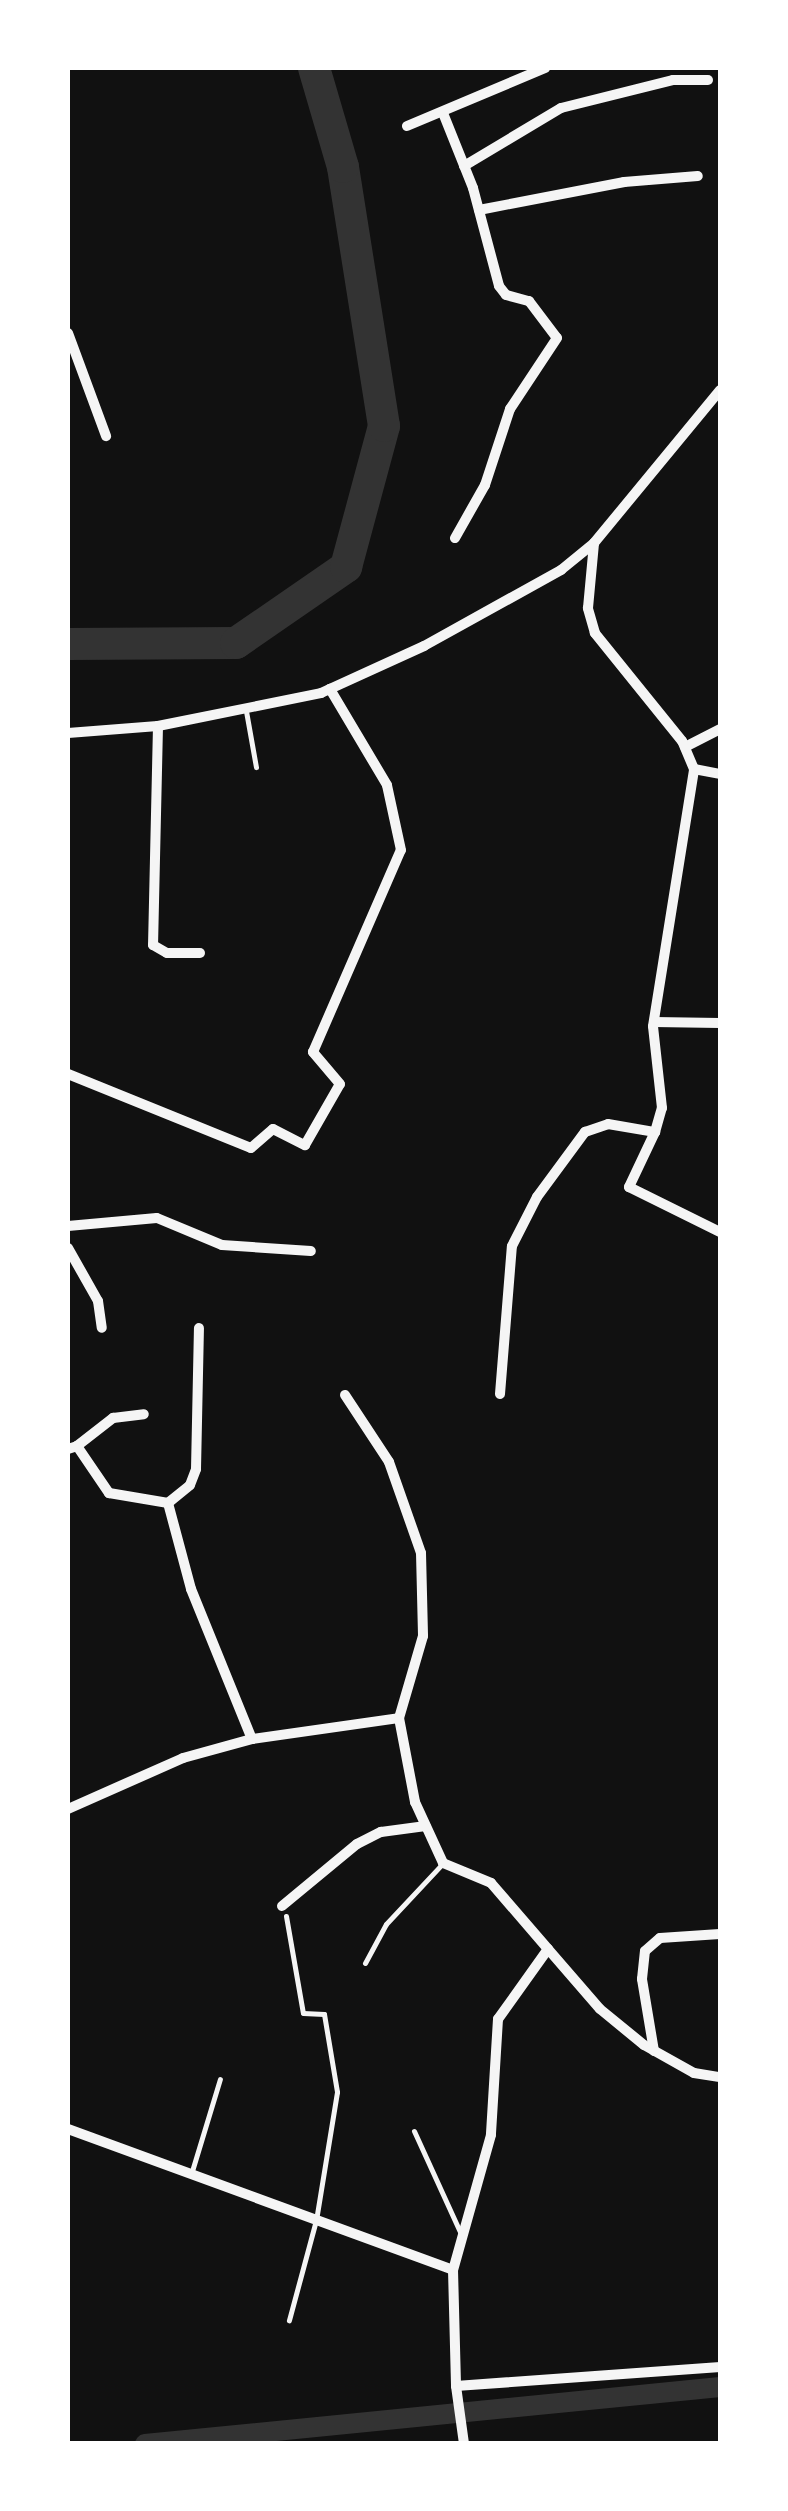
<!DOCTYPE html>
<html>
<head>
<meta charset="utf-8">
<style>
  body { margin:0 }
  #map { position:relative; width:788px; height:2511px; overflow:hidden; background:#111; font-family:"Varela Round",sans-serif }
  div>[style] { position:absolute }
  .canal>* { height:20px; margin:-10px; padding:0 10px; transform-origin:10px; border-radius:10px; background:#333 }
  .river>* { height:32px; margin:-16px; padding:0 16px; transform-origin:16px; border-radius:16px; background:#333 }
  .service>* { height:5px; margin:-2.5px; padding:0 2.5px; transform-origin:2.5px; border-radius:2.5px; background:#f5f5f5 }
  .minor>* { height:10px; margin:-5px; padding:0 5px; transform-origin:5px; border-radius:5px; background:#f5f5f5 }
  span { translate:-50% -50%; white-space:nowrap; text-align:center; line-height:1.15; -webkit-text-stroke:9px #fff; paint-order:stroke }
  .frame { position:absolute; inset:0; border:70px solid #fff; pointer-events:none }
</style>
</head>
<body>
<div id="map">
  <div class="canal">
    <i style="left:145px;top:2444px;width:578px;rotate:-5.66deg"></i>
  </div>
  <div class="river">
    <i style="left:68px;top:644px;width:168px;rotate:-0.3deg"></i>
    <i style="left:236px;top:643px;width:134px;rotate:-34.6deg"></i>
    <i style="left:346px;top:567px;width:146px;rotate:-74.9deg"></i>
    <i style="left:384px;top:426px;width:262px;rotate:-99deg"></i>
    <i style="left:343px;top:167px;width:103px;rotate:-106.3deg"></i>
  </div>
  <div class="service">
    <i style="left:246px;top:711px;width:57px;rotate:79.9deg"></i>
    <i style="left:286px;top:1916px;width:98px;rotate:80.1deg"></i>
    <i style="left:303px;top:2013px;width:21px;rotate:3deg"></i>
    <i style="left:324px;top:2014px;width:79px;rotate:80.5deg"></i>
    <i style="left:337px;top:2092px;width:130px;rotate:99.3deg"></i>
    <i style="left:316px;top:2220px;width:104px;rotate:105.1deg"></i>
    <i style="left:365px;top:1963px;width:44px;rotate:-61.7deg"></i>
    <i style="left:386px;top:1924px;width:83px;rotate:-46.9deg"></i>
    <i style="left:414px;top:2131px;width:113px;rotate:65.5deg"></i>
    <i style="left:192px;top:2171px;width:96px;rotate:-73.1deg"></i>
  </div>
  <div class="minor">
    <i style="left:443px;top:113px;width:81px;rotate:68.2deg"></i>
    <i style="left:473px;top:188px;width:101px;rotate:75.1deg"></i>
    <i style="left:499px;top:286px;width:11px;rotate:52deg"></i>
    <i style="left:506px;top:295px;width:24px;rotate:15deg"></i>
    <i style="left:529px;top:301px;width:46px;rotate:52.9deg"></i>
    <i style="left:557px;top:338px;width:85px;rotate:123.5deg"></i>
    <i style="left:510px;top:409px;width:80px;rotate:108.2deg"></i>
    <i style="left:485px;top:485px;width:61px;rotate:119.5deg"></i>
    <i style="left:407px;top:126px;width:150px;rotate:-22.8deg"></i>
    <i style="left:464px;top:166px;width:113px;rotate:-30.9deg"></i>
    <i style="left:561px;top:108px;width:115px;rotate:-14deg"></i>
    <i style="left:673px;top:80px;width:35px"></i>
    <i style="left:479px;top:210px;width:148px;rotate:-10.9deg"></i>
    <i style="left:624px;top:182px;width:74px;rotate:-4.6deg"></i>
    <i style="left:68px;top:333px;width:110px;rotate:69.7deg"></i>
    <i style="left:158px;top:726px;width:219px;rotate:91.3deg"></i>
    <i style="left:153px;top:945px;width:16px;rotate:30deg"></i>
    <i style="left:167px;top:953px;width:33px"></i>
    <i style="left:68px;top:733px;width:90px;rotate:-4.4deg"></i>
    <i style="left:158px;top:726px;width:166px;rotate:-11.4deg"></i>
    <i style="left:321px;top:693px;width:113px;rotate:-24.5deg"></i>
    <i style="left:424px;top:646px;width:157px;rotate:-29deg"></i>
    <i style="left:561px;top:570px;width:43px;rotate:-39.3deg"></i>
    <i style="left:594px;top:543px;width:198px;rotate:-50.5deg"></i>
    <i style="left:685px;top:747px;width:39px;rotate:-27deg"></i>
    <i style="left:694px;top:769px;width:26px;rotate:11deg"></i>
    <i style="left:654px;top:1022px;width:66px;rotate:0.9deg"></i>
    <i style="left:68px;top:1074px;width:197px;rotate:22deg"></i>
    <i style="left:251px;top:1148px;width:29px;rotate:-41deg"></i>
    <i style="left:273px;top:1129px;width:36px;rotate:27deg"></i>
    <i style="left:305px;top:1145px;width:70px;rotate:-60.2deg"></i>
    <i style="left:340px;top:1084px;width:42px;rotate:-130.2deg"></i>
    <i style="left:313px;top:1052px;width:220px;rotate:-66.5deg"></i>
    <i style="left:401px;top:850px;width:66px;rotate:-102.2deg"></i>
    <i style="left:387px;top:785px;width:112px;rotate:-120.7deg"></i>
    <i style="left:655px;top:1132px;width:61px;rotate:115.3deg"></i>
    <i style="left:629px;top:1187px;width:102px;rotate:26.3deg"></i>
    <i style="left:68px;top:1226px;width:89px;rotate:-5.1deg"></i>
    <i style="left:157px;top:1218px;width:70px;rotate:22.6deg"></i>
    <i style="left:222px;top:1245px;width:89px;rotate:3.9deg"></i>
    <i style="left:68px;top:1248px;width:61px;rotate:60.5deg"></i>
    <i style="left:98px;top:1301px;width:27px;rotate:82deg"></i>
    <i style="left:500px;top:1394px;width:148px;rotate:-85.4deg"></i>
    <i style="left:512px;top:1246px;width:55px;rotate:-63deg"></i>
    <i style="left:537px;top:1197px;width:81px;rotate:-53.6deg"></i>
    <i style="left:585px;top:1132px;width:24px;rotate:-19deg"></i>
    <i style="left:608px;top:1124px;width:48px;rotate:9.7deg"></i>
    <i style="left:655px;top:1132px;width:25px;rotate:-74deg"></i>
    <i style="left:662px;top:1108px;width:82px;rotate:-96.3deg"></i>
    <i style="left:653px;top:1026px;width:260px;rotate:-80.9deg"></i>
    <i style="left:694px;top:769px;width:30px;rotate:-113deg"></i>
    <i style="left:682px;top:741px;width:139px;rotate:-128.9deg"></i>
    <i style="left:595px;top:633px;width:26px;rotate:-106deg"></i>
    <i style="left:588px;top:608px;width:65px;rotate:-84.7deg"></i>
    <i style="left:345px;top:1395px;width:80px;rotate:56.7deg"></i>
    <i style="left:389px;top:1462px;width:96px;rotate:70.6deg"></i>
    <i style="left:421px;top:1553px;width:83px;rotate:88.6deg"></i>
    <i style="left:423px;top:1636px;width:85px;rotate:106.3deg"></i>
    <i style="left:399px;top:1718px;width:86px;rotate:79.2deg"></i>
    <i style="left:415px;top:1802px;width:67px;rotate:65.3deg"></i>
    <i style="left:443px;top:1863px;width:52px;rotate:22.6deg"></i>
    <i style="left:491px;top:1883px;width:87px;rotate:49.2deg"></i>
    <i style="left:548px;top:1949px;width:86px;rotate:125.5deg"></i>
    <i style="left:498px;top:2019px;width:116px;rotate:93.5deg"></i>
    <i style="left:491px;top:2135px;width:140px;rotate:105.7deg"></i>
    <i style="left:453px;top:2270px;width:116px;rotate:88.5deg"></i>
    <i style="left:456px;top:2386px;width:265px;rotate:-4.1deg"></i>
    <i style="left:77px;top:1446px;width:46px;rotate:-37.9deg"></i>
    <i style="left:113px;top:1418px;width:31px;rotate:-7deg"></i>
    <i style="left:68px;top:1449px;width:9px;rotate:-18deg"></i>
    <i style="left:77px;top:1446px;width:57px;rotate:55.8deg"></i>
    <i style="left:109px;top:1493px;width:60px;rotate:9.6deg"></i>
    <i style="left:168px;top:1503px;width:89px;rotate:75deg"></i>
    <i style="left:191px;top:1589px;width:162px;rotate:67.9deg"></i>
    <i style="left:168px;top:1503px;width:28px;rotate:-39deg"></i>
    <i style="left:190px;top:1485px;width:17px;rotate:-69deg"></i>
    <i style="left:196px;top:1469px;width:141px;rotate:-88.8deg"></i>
    <i style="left:68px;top:1809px;width:126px;rotate:-23.9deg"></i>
    <i style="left:183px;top:1758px;width:72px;rotate:-15.4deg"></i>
    <i style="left:252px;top:1739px;width:148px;rotate:-8.1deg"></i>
    <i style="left:282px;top:1906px;width:97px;rotate:-39.6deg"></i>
    <i style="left:357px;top:1844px;width:27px;rotate:-27deg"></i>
    <i style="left:381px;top:1832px;width:45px;rotate:-7.6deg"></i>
    <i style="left:548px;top:1949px;width:79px;rotate:49.1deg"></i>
    <i style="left:600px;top:2009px;width:57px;rotate:39.3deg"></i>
    <i style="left:644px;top:2045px;width:57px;rotate:29.2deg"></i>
    <i style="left:694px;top:2073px;width:26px;rotate:9deg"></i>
    <i style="left:654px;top:2051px;width:73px;rotate:-99.5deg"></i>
    <i style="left:642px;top:1979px;width:28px;rotate:-84deg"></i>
    <i style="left:645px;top:1951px;width:20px;rotate:-41deg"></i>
    <i style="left:660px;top:1938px;width:60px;rotate:-3.8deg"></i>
    <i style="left:68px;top:2129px;width:410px;rotate:20.1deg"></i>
    <i style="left:456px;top:2386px;width:59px;rotate:82.1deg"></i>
  </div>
  <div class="frame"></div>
</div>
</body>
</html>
